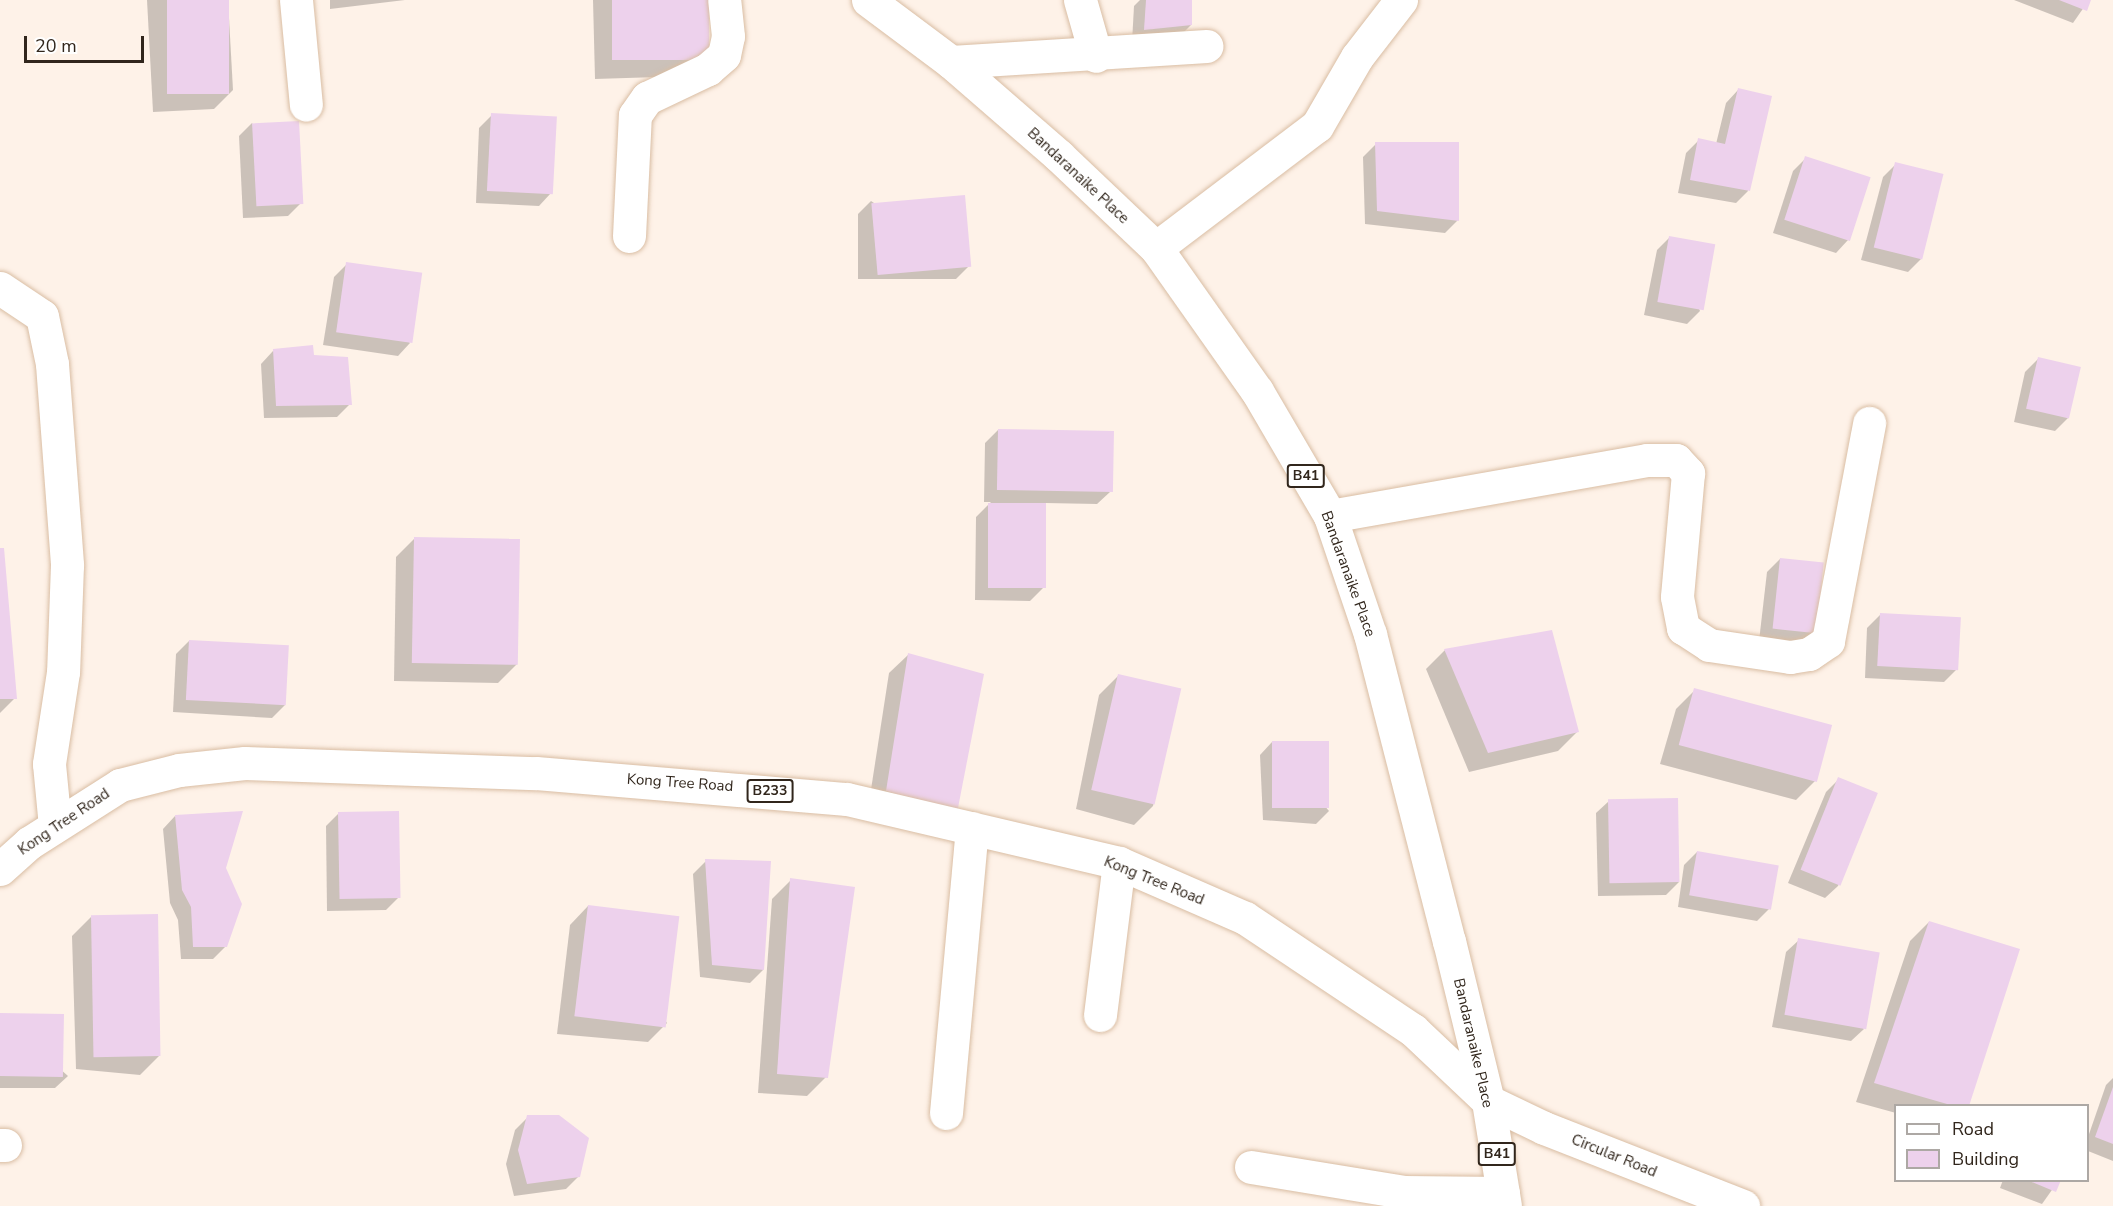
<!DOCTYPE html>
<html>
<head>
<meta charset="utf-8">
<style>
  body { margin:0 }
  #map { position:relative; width:2113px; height:1206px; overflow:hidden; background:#fef2e8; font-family:"Nunito Sans",sans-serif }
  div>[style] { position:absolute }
  .shadow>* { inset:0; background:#0003 }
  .building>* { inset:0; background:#edd1ec; transform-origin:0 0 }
  .roads { filter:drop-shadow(0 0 2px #d9bda3) drop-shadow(0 0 2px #d9bda3) }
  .minor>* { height:33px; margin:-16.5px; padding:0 16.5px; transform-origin:16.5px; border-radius:16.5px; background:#fff }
  .major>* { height:33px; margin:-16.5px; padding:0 16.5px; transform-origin:16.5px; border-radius:16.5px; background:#fff }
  span { translate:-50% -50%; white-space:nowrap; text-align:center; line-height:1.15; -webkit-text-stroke:4.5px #fff; paint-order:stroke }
  .shield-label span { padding:2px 4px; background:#fff; border:2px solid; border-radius:4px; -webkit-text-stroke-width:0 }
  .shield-label { font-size:14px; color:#31261c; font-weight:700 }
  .street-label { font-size:15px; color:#31261c }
  .legend { position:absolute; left:1894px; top:1104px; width:195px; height:78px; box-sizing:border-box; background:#fff; border:2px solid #ada8a4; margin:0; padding:8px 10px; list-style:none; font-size:18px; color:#31261c }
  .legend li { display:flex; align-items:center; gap:12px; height:30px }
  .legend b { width:30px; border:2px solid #ada8a4 }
  .scale { position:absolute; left:24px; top:36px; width:120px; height:27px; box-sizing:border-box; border:3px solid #31261c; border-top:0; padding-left:8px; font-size:18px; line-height:21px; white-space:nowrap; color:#31261c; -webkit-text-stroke:4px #fff; paint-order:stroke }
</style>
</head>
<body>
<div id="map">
  <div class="shadow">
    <i style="clip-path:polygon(147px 0,228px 0,233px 90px,214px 109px,153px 112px)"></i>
    <i style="clip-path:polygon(330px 0,405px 0,330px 9px)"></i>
    <i style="clip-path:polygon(593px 0,708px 0,690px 76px,595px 79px)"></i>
    <i style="clip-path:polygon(1140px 0,1191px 0,1191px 25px,1178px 38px,1132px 42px,1134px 6px)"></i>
    <i style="clip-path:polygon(2014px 0,2089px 0,2073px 23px)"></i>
    <i style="clip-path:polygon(1738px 90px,1748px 191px,1736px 203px,1678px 193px,1686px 153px,1699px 140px,1716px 144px,1726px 103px)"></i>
    <i style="clip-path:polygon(492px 115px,551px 193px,539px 206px,476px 203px,479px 128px)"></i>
    <i style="clip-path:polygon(252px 123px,301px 203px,288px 216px,243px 218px,239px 136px)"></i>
    <i style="clip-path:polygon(1376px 144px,1458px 220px,1445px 233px,1365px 224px,1363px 157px)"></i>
    <i style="clip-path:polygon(1806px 158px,1848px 240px,1836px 253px,1773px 233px,1793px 171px)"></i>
    <i style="clip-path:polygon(1896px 164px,1942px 175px,1921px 259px,1908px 272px,1861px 260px,1883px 177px)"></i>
    <i style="clip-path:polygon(871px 201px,969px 266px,956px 279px,858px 279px,858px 214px)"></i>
    <i style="clip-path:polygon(1670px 237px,1700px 311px,1687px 324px,1644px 315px,1657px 250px)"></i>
    <i style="clip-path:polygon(347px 264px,410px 343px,398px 356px,323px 345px,334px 277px)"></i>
    <i style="clip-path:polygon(273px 351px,313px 357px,350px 404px,337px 417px,264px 418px,261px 364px)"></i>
    <i style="clip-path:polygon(2038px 359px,2068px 418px,2055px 431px,2014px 422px,2025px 372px)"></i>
    <i style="clip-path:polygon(998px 430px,1110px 492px,1097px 504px,1045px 503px,1043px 588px,1030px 601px,975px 600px,976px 517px,991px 502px,984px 502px,985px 443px)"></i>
    <i style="clip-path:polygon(415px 538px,517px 664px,498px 683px,394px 681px,396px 557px)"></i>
    <i style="clip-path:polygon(0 550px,15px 698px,0 713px)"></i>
    <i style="clip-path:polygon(1780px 559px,1815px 633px,1802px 646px,1759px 641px,1767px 572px)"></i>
    <i style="clip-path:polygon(1880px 615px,1957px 669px,1944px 682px,1865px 678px,1867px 628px)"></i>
    <i style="clip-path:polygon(189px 641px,285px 705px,272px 718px,173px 712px,176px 654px)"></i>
    <i style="clip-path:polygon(1445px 650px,1577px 732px,1558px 751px,1469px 772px,1426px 669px)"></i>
    <i style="clip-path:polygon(908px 655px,937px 831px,868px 809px,889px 673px)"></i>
    <i style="clip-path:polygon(1118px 676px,1179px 689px,1153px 806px,1134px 825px,1076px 809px,1099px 695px)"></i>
    <i style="clip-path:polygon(1695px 690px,1815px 781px,1796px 800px,1660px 764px,1676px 709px)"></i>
    <i style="clip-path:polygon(1272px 742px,1329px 811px,1316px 824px,1263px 820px,1260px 755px)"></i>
    <i style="clip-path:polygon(1839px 779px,1876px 794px,1838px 886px,1825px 898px,1788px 883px,1826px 792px)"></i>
    <i style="clip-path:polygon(1609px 801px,1679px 882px,1666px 895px,1598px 896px,1596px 813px)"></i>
    <i style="clip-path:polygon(339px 813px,399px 897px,386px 910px,327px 911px,326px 826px)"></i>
    <i style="clip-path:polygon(175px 816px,224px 868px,226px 946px,213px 959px,181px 959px,178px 920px,170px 903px,163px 829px)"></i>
    <i style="clip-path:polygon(1697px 852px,1770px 908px,1757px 921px,1678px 907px,1684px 865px)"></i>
    <i style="clip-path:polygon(706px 861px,763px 970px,750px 983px,700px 977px,693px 874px)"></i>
    <i style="clip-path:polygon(791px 880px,826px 1077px,807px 1096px,758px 1093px,772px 899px)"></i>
    <i style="clip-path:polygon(588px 906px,667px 1023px,648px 1042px,557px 1034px,570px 925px)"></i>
    <i style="clip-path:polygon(91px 917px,159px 1056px,140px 1075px,76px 1069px,72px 936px)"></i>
    <i style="clip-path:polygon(1929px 922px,1968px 1106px,1896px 1106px,1896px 1113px,1856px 1102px,1910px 941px)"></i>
    <i style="clip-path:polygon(1799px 940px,1864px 1029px,1851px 1041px,1772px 1027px,1786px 952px)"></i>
    <i style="clip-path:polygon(0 1015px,68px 1076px,55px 1088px,0 1088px)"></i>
    <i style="clip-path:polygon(2113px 1078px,2113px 1161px,2088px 1151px,2088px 1137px,2106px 1085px)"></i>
    <i style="clip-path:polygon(528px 1117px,579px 1176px,566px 1189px,514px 1196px,506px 1164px,515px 1130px)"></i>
    <i style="clip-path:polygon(2003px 1180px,2059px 1180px,2042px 1204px,2000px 1188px)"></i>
  </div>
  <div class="building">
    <i style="left:167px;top:0;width:62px;height:94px"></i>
    <i style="left:612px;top:0;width:97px;height:60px"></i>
    <i style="clip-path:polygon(1146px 0,1192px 0,1192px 25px,1144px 30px)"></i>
    <i style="clip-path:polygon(2059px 0,2091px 0,2087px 11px)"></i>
    <i style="clip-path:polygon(1738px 88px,1772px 96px,1750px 191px,1690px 180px,1698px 138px,1725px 144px)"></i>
    <i style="left:491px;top:113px;width:66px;height:78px;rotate:3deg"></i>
    <i style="left:299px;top:121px;width:83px;height:47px;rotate:87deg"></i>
    <i style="clip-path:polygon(1375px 142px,1459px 142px,1459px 221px,1377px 211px)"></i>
    <i style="left:1805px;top:156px;width:69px;height:67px;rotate:18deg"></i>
    <i style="left:1895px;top:162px;width:50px;height:88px;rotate:14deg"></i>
    <i style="left:965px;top:195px;width:72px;height:94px;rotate:85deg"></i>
    <i style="left:1669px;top:236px;width:47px;height:67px;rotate:10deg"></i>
    <i style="left:346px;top:262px;width:77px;height:71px;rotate:8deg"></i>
    <i style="clip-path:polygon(313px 345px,314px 355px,348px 357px,352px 405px,276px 406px,273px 349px)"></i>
    <i style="left:2038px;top:357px;width:44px;height:53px;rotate:13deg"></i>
    <i style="left:998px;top:429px;width:116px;height:61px;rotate:1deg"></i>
    <i style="left:988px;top:503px;width:58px;height:85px"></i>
    <i style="left:414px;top:537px;width:106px;height:126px;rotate:1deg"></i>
    <i style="clip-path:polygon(0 548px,4px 548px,17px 699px,0 699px)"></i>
    <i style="left:1780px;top:558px;width:44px;height:71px;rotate:6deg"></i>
    <i style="left:1880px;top:613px;width:81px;height:53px;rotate:3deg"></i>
    <i style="clip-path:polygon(1552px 630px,1579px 732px,1488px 753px,1444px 649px)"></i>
    <i style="left:189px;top:640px;width:100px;height:60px;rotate:3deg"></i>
    <i style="clip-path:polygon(908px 653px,984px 674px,957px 813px,886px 791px)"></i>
    <i style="left:1118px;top:674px;width:65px;height:119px;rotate:13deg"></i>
    <i style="left:1694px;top:688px;width:143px;height:59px;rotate:15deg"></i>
    <i style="left:1272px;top:741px;width:57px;height:67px"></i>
    <i style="left:1838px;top:777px;width:43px;height:100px;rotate:22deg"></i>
    <i style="left:1678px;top:798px;width:84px;height:70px;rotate:89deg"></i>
    <i style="clip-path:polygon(243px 811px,226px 868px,242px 904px,227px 947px,193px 947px,191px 907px,182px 890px,175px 815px)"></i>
    <i style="left:399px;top:811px;width:87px;height:61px;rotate:89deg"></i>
    <i style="left:1697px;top:851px;width:83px;height:45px;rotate:10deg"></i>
    <i style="clip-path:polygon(705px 859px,771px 861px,764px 970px,712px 965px)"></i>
    <i style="clip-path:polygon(790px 878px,855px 887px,828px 1078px,777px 1074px)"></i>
    <i style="left:588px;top:905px;width:92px;height:112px;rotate:7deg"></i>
    <i style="left:158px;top:914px;width:142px;height:67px;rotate:89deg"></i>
    <i style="clip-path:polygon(1929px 921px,2020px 949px,1969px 1106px,1954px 1106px,1874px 1083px)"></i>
    <i style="left:1798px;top:938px;width:83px;height:78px;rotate:10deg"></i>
    <i style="left:0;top:1013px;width:64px;height:63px;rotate:1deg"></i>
    <i style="clip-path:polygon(2113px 1087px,2113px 1144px,2095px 1137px)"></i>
    <i style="clip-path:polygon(527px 1115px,559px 1115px,589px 1138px,580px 1177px,527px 1184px,518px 1150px)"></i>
    <i style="clip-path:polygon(2027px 1180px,2061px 1180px,2056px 1192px)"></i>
  </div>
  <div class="roads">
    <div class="minor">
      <i style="left:296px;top:0;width:105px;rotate:84.6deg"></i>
      <i style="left:1080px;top:0;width:58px;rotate:74.1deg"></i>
      <i style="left:951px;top:62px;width:256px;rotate:-3.6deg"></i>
      <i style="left:629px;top:236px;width:121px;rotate:-87.2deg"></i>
      <i style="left:635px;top:115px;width:21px;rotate:-55deg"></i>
      <i style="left:647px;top:98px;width:68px;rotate:-25.4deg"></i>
      <i style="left:708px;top:69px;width:21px;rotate:-41deg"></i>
      <i style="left:724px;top:55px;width:19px;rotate:-78deg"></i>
      <i style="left:728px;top:36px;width:36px;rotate:-96deg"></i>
      <i style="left:1156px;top:248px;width:202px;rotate:-37.2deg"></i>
      <i style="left:1317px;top:126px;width:80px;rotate:-59.9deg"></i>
      <i style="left:1357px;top:57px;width:72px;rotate:-52.3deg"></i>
      <i style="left:0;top:288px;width:50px;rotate:33.7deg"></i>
      <i style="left:42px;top:316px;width:49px;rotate:78.2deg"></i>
      <i style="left:52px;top:364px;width:202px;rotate:85.7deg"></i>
      <i style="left:67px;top:565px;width:107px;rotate:92.1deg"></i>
      <i style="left:63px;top:672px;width:93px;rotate:98.7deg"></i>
      <i style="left:49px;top:764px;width:62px;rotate:84.5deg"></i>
      <i style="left:1330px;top:516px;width:322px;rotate:-10deg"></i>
      <i style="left:1647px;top:460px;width:29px"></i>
      <i style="left:1676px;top:460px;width:18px;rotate:47deg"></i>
      <i style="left:1688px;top:473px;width:124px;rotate:95.1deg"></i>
      <i style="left:1677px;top:597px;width:32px;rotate:79deg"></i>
      <i style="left:1683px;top:628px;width:31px;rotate:33deg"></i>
      <i style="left:1709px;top:645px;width:82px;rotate:8.4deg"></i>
      <i style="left:1790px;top:657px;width:19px;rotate:-9deg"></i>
      <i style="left:1809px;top:654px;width:23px;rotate:-34deg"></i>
      <i style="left:1828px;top:641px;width:222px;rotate:-79.3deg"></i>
      <i style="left:1100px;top:1015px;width:153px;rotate:-82.9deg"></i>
      <i style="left:946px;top:1113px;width:286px;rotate:-84.8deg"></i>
      <i style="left:0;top:1145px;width:5px"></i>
      <i style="left:1251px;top:1167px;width:154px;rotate:9.3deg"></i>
      <i style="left:1403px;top:1192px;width:100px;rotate:0.6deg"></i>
    </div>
    <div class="major">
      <i style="left:868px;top:0;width:104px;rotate:36.8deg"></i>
      <i style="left:951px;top:62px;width:143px;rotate:41deg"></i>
      <i style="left:1059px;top:156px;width:134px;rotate:43.5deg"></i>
      <i style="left:1156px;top:248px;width:175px;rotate:54.8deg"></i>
      <i style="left:1257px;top:391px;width:145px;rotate:59.7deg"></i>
      <i style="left:1330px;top:516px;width:125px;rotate:71.3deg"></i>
      <i style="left:1370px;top:634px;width:317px;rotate:75.6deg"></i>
      <i style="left:1449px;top:941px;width:165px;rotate:76.3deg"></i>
      <i style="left:1488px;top:1101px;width:106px;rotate:80.8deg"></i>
      <i style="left:0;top:869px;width:39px;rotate:-42deg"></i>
      <i style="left:29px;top:843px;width:108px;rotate:-32.5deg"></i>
      <i style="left:120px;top:785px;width:61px;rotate:-14.3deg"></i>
      <i style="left:179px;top:770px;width:66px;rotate:-6.1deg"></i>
      <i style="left:245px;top:763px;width:291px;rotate:2deg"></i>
      <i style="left:536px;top:773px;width:312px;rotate:4.8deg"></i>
      <i style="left:847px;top:799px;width:279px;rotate:13.2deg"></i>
      <i style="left:1119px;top:863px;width:137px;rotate:23.6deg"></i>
      <i style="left:1245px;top:918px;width:202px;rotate:33.7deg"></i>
      <i style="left:1413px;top:1030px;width:103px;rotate:43.4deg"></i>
      <i style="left:1488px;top:1101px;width:62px;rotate:25.7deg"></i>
      <i style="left:1544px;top:1128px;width:214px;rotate:21.4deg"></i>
    </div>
  </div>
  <div class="shield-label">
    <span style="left:1306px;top:476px">B41</span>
    <span style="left:770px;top:791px">B233</span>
    <span style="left:1497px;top:1154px">B41</span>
  </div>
  <div class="street-label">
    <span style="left:1078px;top:176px;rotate:43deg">Bandaranaike Place</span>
    <span style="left:1348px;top:574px;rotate:70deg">Bandaranaike Place</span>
    <span style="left:680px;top:783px;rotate:4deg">Kong Tree Road</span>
    <span style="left:64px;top:822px;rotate:-34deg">Kong Tree Road</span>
    <span style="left:1154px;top:881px;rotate:22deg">Kong Tree Road</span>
    <span style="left:1473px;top:1043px;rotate:77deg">Bandaranaike Place</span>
    <span style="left:1614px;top:1156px;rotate:22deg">Circular Road</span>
  </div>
  <ul class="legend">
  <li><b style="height:8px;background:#fff"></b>Road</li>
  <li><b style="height:16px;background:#edd1ec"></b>Building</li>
  </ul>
  <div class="scale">20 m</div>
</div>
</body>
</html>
